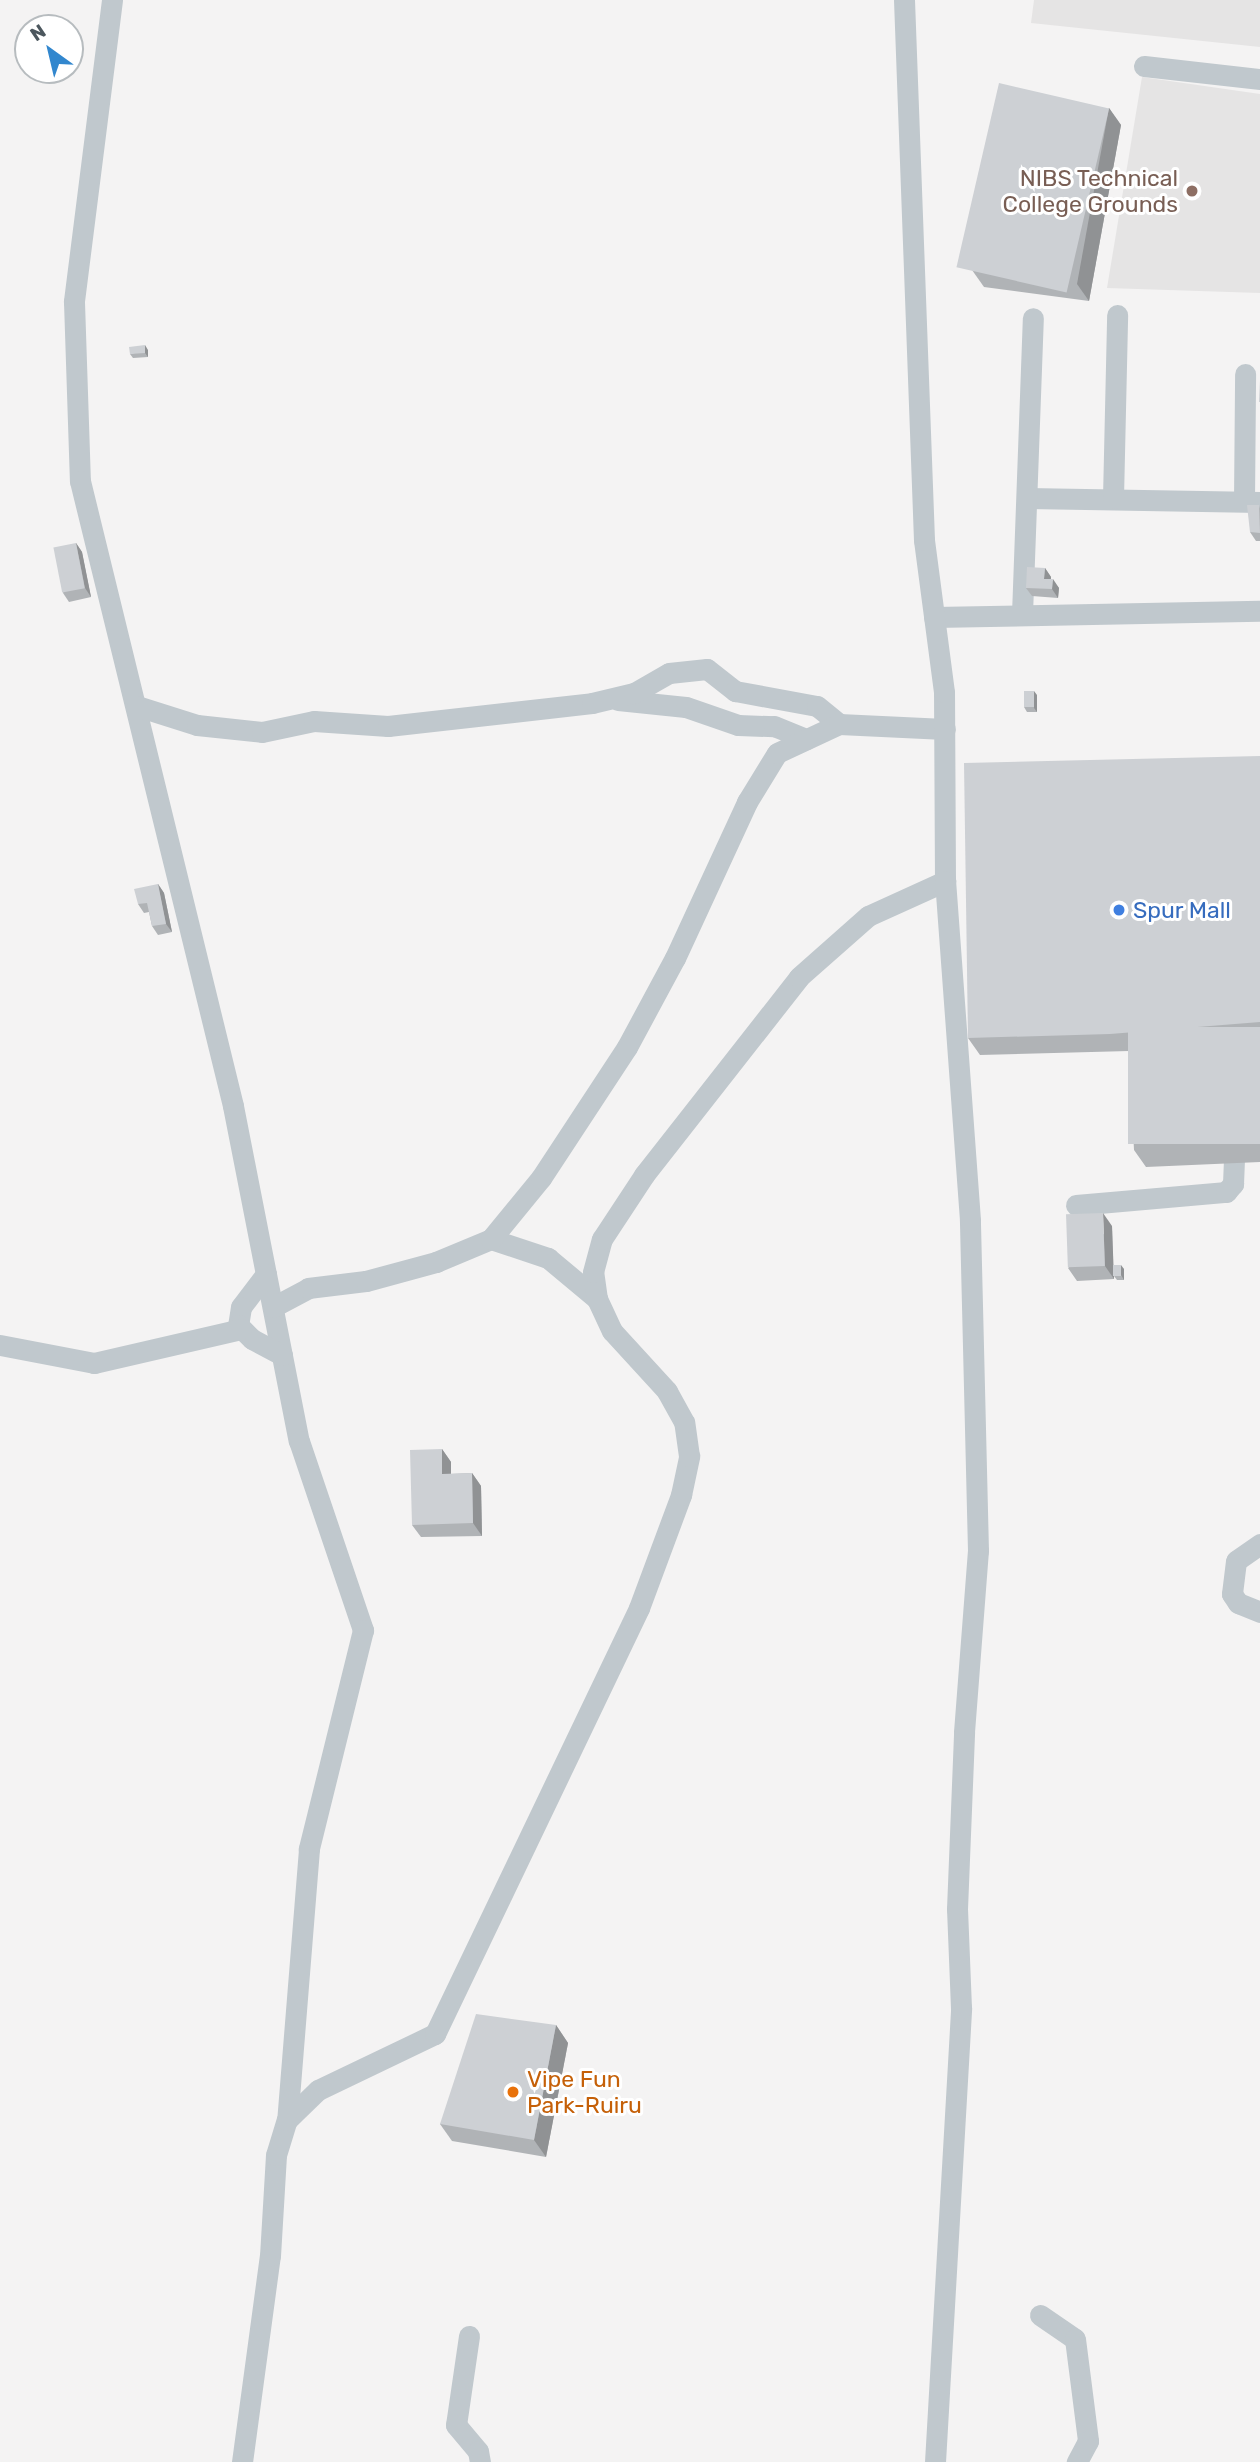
<!DOCTYPE html>
<html>
<head>
<meta charset="utf-8">
<style>
  body { margin:0 }
  #map { position:relative; width:1260px; height:2462px; overflow:hidden; background:#f4f3f3; font-family:Rubik,sans-serif }
  div>[style] { position:absolute }
  .education>* { inset:0; background:#e5e4e4 }
  .minor>* { height:21px; margin:-10.5px; padding:0 10.5px; transform-origin:10.5px; border-radius:10.5px; background:#c0c8cd }
  .wall>* { inset:0; background:#b0b3b6 }
  .shaded-wall>* { inset:0; background:#909294 }
  .building>* { inset:0; background:#cdd0d4; transform-origin:0 0 }
  .dots>* { width:19px; height:19px; translate:-50% -50%; box-sizing:border-box; border:4px solid #fff; border-radius:50% }
  span { translate:-50% -50%; white-space:nowrap; text-align:center; line-height:1.15; -webkit-text-stroke:6px #fff; paint-order:stroke }
  .education-label { font-size:23px; color:#785e54 }
  .right { translate:-100% -50%; text-align:right }
  .shop-label { font-size:23px; color:#366cbe }
  .left { translate:0 -50%; text-align:left }
  .food-label { font-size:23px; color:#c56008 }
  .north { position:absolute; left:14px; top:14px; width:70px; height:70px; box-sizing:border-box; background:#fff; border:2px solid #b7bcbf; border-radius:50%; rotate:326deg; font-size:19px; font-weight:700; line-height:28px; text-align:center; color:#4c575e }
  .north::after { content:''; display:block; margin:auto; width:24px; height:32px; background:#3287ce; clip-path:polygon(50% 0,100% 100%,50% 72%,0 100%) }
</style>
</head>
<body>
<div id="map">
  <div class="education">
    <i style="clip-path:polygon(1034px 0,1260px 0,1260px 47px,1031px 23px)"></i>
    <i style="clip-path:polygon(1142px 77px,1260px 94px,1260px 293px,1107px 288px)"></i>
  </div>
  <div class="minor">
    <i style="left:112px;top:0;width:304px;rotate:97.2deg"></i>
    <i style="left:74px;top:302px;width:179px;rotate:88.1deg"></i>
    <i style="left:80px;top:481px;width:643px;rotate:76.24deg"></i>
    <i style="left:233px;top:1106px;width:341px;rotate:78.9deg"></i>
    <i style="left:299px;top:1441px;width:200px;rotate:71.3deg"></i>
    <i style="left:363px;top:1630px;width:226px;rotate:103.9deg"></i>
    <i style="left:309px;top:1849px;width:272px;rotate:94.6deg"></i>
    <i style="left:1144px;top:66px;width:117px;rotate:6.4deg"></i>
    <i style="left:1027px;top:498px;width:233px;rotate:1deg"></i>
    <i style="left:1113px;top:498px;width:183px;rotate:-88.7deg"></i>
    <i style="left:1244px;top:501px;width:127px;rotate:-89.5deg"></i>
    <i style="left:1022px;top:614px;width:296px;rotate:-87.9deg"></i>
    <i style="left:934px;top:617px;width:326px;rotate:-1.1deg"></i>
    <i style="left:618px;top:700px;width:68px;rotate:5.9deg"></i>
    <i style="left:686px;top:707px;width:55px;rotate:19.1deg"></i>
    <i style="left:738px;top:725px;width:36px;rotate:2deg"></i>
    <i style="left:774px;top:726px;width:35px;rotate:22deg"></i>
    <i style="left:137px;top:706px;width:63px;rotate:17.6deg"></i>
    <i style="left:197px;top:725px;width:65px;rotate:6.1deg"></i>
    <i style="left:262px;top:732px;width:53px;rotate:-11.9deg"></i>
    <i style="left:314px;top:721px;width:74px;rotate:3.9deg"></i>
    <i style="left:388px;top:726px;width:205px;rotate:-6.4deg"></i>
    <i style="left:592px;top:703px;width:43px;rotate:-13.4deg"></i>
    <i style="left:634px;top:693px;width:40px;rotate:-29.7deg"></i>
    <i style="left:669px;top:673px;width:38px;rotate:-6deg"></i>
    <i style="left:707px;top:669px;width:36px;rotate:38deg"></i>
    <i style="left:735px;top:691px;width:83px;rotate:10.4deg"></i>
    <i style="left:817px;top:706px;width:28px;rotate:39deg"></i>
    <i style="left:1076px;top:1205px;width:151px;rotate:-5deg"></i>
    <i style="left:1226px;top:1192px;width:11px;rotate:-49deg"></i>
    <i style="left:1233px;top:1184px;width:49px;rotate:-87.7deg"></i>
    <i style="left:491px;top:1239px;width:60px;rotate:18.4deg"></i>
    <i style="left:548px;top:1258px;width:64px;rotate:39.9deg"></i>
    <i style="left:266px;top:1274px;width:41px;rotate:127.1deg"></i>
    <i style="left:241px;top:1307px;width:18px;rotate:99deg"></i>
    <i style="left:238px;top:1325px;width:20px;rotate:45deg"></i>
    <i style="left:252px;top:1339px;width:34px;rotate:28deg"></i>
    <i style="left:273px;top:1307px;width:40px;rotate:-28deg"></i>
    <i style="left:308px;top:1288px;width:58px;rotate:-6.9deg"></i>
    <i style="left:366px;top:1281px;width:73px;rotate:-15.2deg"></i>
    <i style="left:436px;top:1262px;width:60px;rotate:-22.7deg"></i>
    <i style="left:491px;top:1239px;width:79px;rotate:-50.7deg"></i>
    <i style="left:541px;top:1178px;width:157px;rotate:-56.7deg"></i>
    <i style="left:627px;top:1047px;width:101px;rotate:-61.7deg"></i>
    <i style="left:675px;top:958px;width:172px;rotate:-65.2deg"></i>
    <i style="left:747px;top:802px;width:57px;rotate:-58.5deg"></i>
    <i style="left:777px;top:753px;width:68px;rotate:-25.1deg"></i>
    <i style="left:839px;top:724px;width:106px;rotate:2.7deg"></i>
    <i style="left:0;top:1345px;width:96px;rotate:10.8deg"></i>
    <i style="left:94px;top:1363px;width:151px;rotate:-13deg"></i>
    <i style="left:1260px;top:1544px;width:29px;rotate:145deg"></i>
    <i style="left:1236px;top:1561px;width:33px;rotate:97deg"></i>
    <i style="left:1232px;top:1594px;width:11px;rotate:56deg"></i>
    <i style="left:1238px;top:1603px;width:24px;rotate:22deg"></i>
    <i style="left:1040px;top:2315px;width:42px;rotate:34.4deg"></i>
    <i style="left:1075px;top:2339px;width:103px;rotate:82.7deg"></i>
    <i style="left:1088px;top:2441px;width:24px;rotate:118deg"></i>
    <i style="left:469px;top:2336px;width:90px;rotate:98.3deg"></i>
    <i style="left:456px;top:2425px;width:34px;rotate:50deg"></i>
    <i style="left:478px;top:2451px;width:11px;rotate:80deg"></i>
    <i style="left:242px;top:2462px;width:208px;rotate:-82.3deg"></i>
    <i style="left:270px;top:2256px;width:101px;rotate:-86.6deg"></i>
    <i style="left:276px;top:2155px;width:37px;rotate:-73deg"></i>
    <i style="left:287px;top:2120px;width:43px;rotate:-44.1deg"></i>
    <i style="left:318px;top:2090px;width:130px;rotate:-25.6deg"></i>
    <i style="left:435px;top:2034px;width:472px;rotate:-64.4deg"></i>
    <i style="left:639px;top:1608px;width:121px;rotate:-69.6deg"></i>
    <i style="left:681px;top:1495px;width:40px;rotate:-78deg"></i>
    <i style="left:689px;top:1456px;width:34px;rotate:-98deg"></i>
    <i style="left:684px;top:1422px;width:35px;rotate:-119deg"></i>
    <i style="left:667px;top:1391px;width:81px;rotate:-132.5deg"></i>
    <i style="left:612px;top:1331px;width:35px;rotate:-115deg"></i>
    <i style="left:597px;top:1299px;width:27px;rotate:-98deg"></i>
    <i style="left:593px;top:1272px;width:34px;rotate:-75deg"></i>
    <i style="left:602px;top:1239px;width:77px;rotate:-56.7deg"></i>
    <i style="left:644px;top:1175px;width:251px;rotate:-51.9deg"></i>
    <i style="left:799px;top:977px;width:92px;rotate:-41.5deg"></i>
    <i style="left:868px;top:916px;width:85px;rotate:-24.4deg"></i>
    <i style="left:945px;top:881px;width:189px;rotate:-90.3deg"></i>
    <i style="left:944px;top:692px;width:153px;rotate:-97.5deg"></i>
    <i style="left:924px;top:540px;width:540px;rotate:-92.12deg"></i>
    <i style="left:935px;top:2462px;width:455px;rotate:-86.7deg"></i>
    <i style="left:961px;top:2008px;width:99px;rotate:-92.3deg"></i>
    <i style="left:957px;top:1909px;width:177px;rotate:-87.7deg"></i>
    <i style="left:964px;top:1732px;width:182px;rotate:-85.6deg"></i>
    <i style="left:978px;top:1551px;width:331px;rotate:-91.4deg"></i>
    <i style="left:970px;top:1220px;width:340px;rotate:-94.2deg"></i>
  </div>
  <div class="wall">
    <i style="clip-path:polygon(1109px 108px,1121px 125px,1089px 301px,984px 287px,972px 270px)"></i>
    <i style="clip-path:polygon(148px 350px,148px 357px,133px 358px,130px 354px)"></i>
    <i style="clip-path:polygon(1260px 506px,1260px 541px,1256px 541px,1250px 532px)"></i>
    <i style="clip-path:polygon(76px 543px,82px 552px,91px 597px,69px 602px,63px 593px)"></i>
    <i style="clip-path:polygon(1045px 568px,1051px 577px,1051px 579px,1059px 588px,1058px 598px,1032px 596px,1026px 588px)"></i>
    <i style="clip-path:polygon(1037px 695px,1037px 712px,1027px 712px,1024px 707px)"></i>
    <i style="clip-path:polygon(1260px 756px,1260px 1162px,1146px 1167px,1134px 1150px,1129px 1051px,980px 1055px,968px 1038px)"></i>
    <i style="clip-path:polygon(158px 884px,164px 893px,172px 932px,158px 935px,152px 926px,149px 912px,144px 913px,138px 904px)"></i>
    <i style="clip-path:polygon(1112px 1226px,1113px 1265px,1124px 1269px,1124px 1280px,1117px 1280px,1114px 1276px,1114px 1279px,1077px 1281px,1068px 1268px)"></i>
    <i style="clip-path:polygon(442px 1449px,451px 1462px,451px 1474px,472px 1473px,481px 1486px,482px 1536px,421px 1537px,412px 1525px)"></i>
    <i style="clip-path:polygon(556px 2025px,568px 2043px,546px 2157px,452px 2141px,440px 2124px)"></i>
  </div>
  <div class="shaded-wall">
    <i style="clip-path:polygon(1109px 108px,1121px 125px,1089px 301px,1077px 284px)"></i>
    <i style="clip-path:polygon(145px 345px,148px 350px,148px 357px,145px 353px)"></i>
    <i style="clip-path:polygon(76px 543px,82px 552px,91px 597px,85px 588px)"></i>
    <i style="clip-path:polygon(1045px 568px,1051px 577px,1050px 587px,1044px 579px)"></i>
    <i style="clip-path:polygon(1053px 579px,1059px 588px,1058px 598px,1052px 589px)"></i>
    <i style="clip-path:polygon(1034px 691px,1037px 695px,1037px 712px,1034px 708px)"></i>
    <i style="clip-path:polygon(158px 884px,164px 893px,172px 932px,166px 924px)"></i>
    <i style="clip-path:polygon(1103px 1213px,1112px 1226px,1114px 1279px,1105px 1266px)"></i>
    <i style="clip-path:polygon(1121px 1265px,1124px 1269px,1124px 1280px,1121px 1275px)"></i>
    <i style="clip-path:polygon(442px 1449px,451px 1462px,451px 1487px,442px 1474px)"></i>
    <i style="clip-path:polygon(472px 1473px,481px 1486px,482px 1536px,473px 1523px)"></i>
    <i style="clip-path:polygon(556px 2025px,568px 2043px,546px 2157px,534px 2140px)"></i>
  </div>
  <div class="building">
    <i style="left:999px;top:83px;width:113px;height:189px;rotate:13deg"></i>
    <i style="clip-path:polygon(145px 345px,145px 353px,130px 354px,129px 347px)"></i>
    <i style="clip-path:polygon(1260px 381px,1260px 402px,1259px 402px)"></i>
    <i style="clip-path:polygon(1247px 505px,1259px 505px,1260px 533px,1250px 532px)"></i>
    <i style="left:76px;top:543px;width:46px;height:23px;rotate:79deg"></i>
    <i style="clip-path:polygon(1027px 567px,1045px 568px,1044px 579px,1053px 579px,1052px 589px,1026px 588px)"></i>
    <i style="left:1024px;top:691px;width:10px;height:16px"></i>
    <i style="clip-path:polygon(1260px 756px,1260px 1022px,1110px 1034px,968px 1038px,964px 763px)"></i>
    <i style="clip-path:polygon(158px 884px,166px 924px,152px 926px,147px 903px,138px 904px,134px 889px)"></i>
    <i style="left:1260px;top:1027px;width:117px;height:132px;rotate:90deg"></i>
    <i style="left:1103px;top:1213px;width:53px;height:37px;rotate:88deg"></i>
    <i style="left:1113px;top:1265px;width:8px;height:11px"></i>
    <i style="clip-path:polygon(442px 1449px,442px 1474px,472px 1473px,473px 1523px,412px 1525px,410px 1450px)"></i>
    <i style="clip-path:polygon(476px 2014px,556px 2025px,534px 2140px,440px 2124px)"></i>
  </div>
  <div class="dots">
    <i style="left:1192px;top:191px;background:#8d6e63"></i>
    <i style="left:1119px;top:910px;background:#3f7fe0"></i>
    <i style="left:513px;top:2092px;background:#e8710a"></i>
  </div>
  <div class="education-label">
    <span class="right" style="left:1178px;top:191px">NIBS Technical<br>College Grounds</span>
  </div>
  <div class="shop-label">
    <span class="left" style="left:1133px;top:910px">Spur Mall</span>
  </div>
  <div class="food-label">
    <span class="left" style="left:527px;top:2092px">Vipe Fun<br>Park-Ruiru</span>
  </div>
  <div class="north">N</div>
</div>
</body>
</html>
